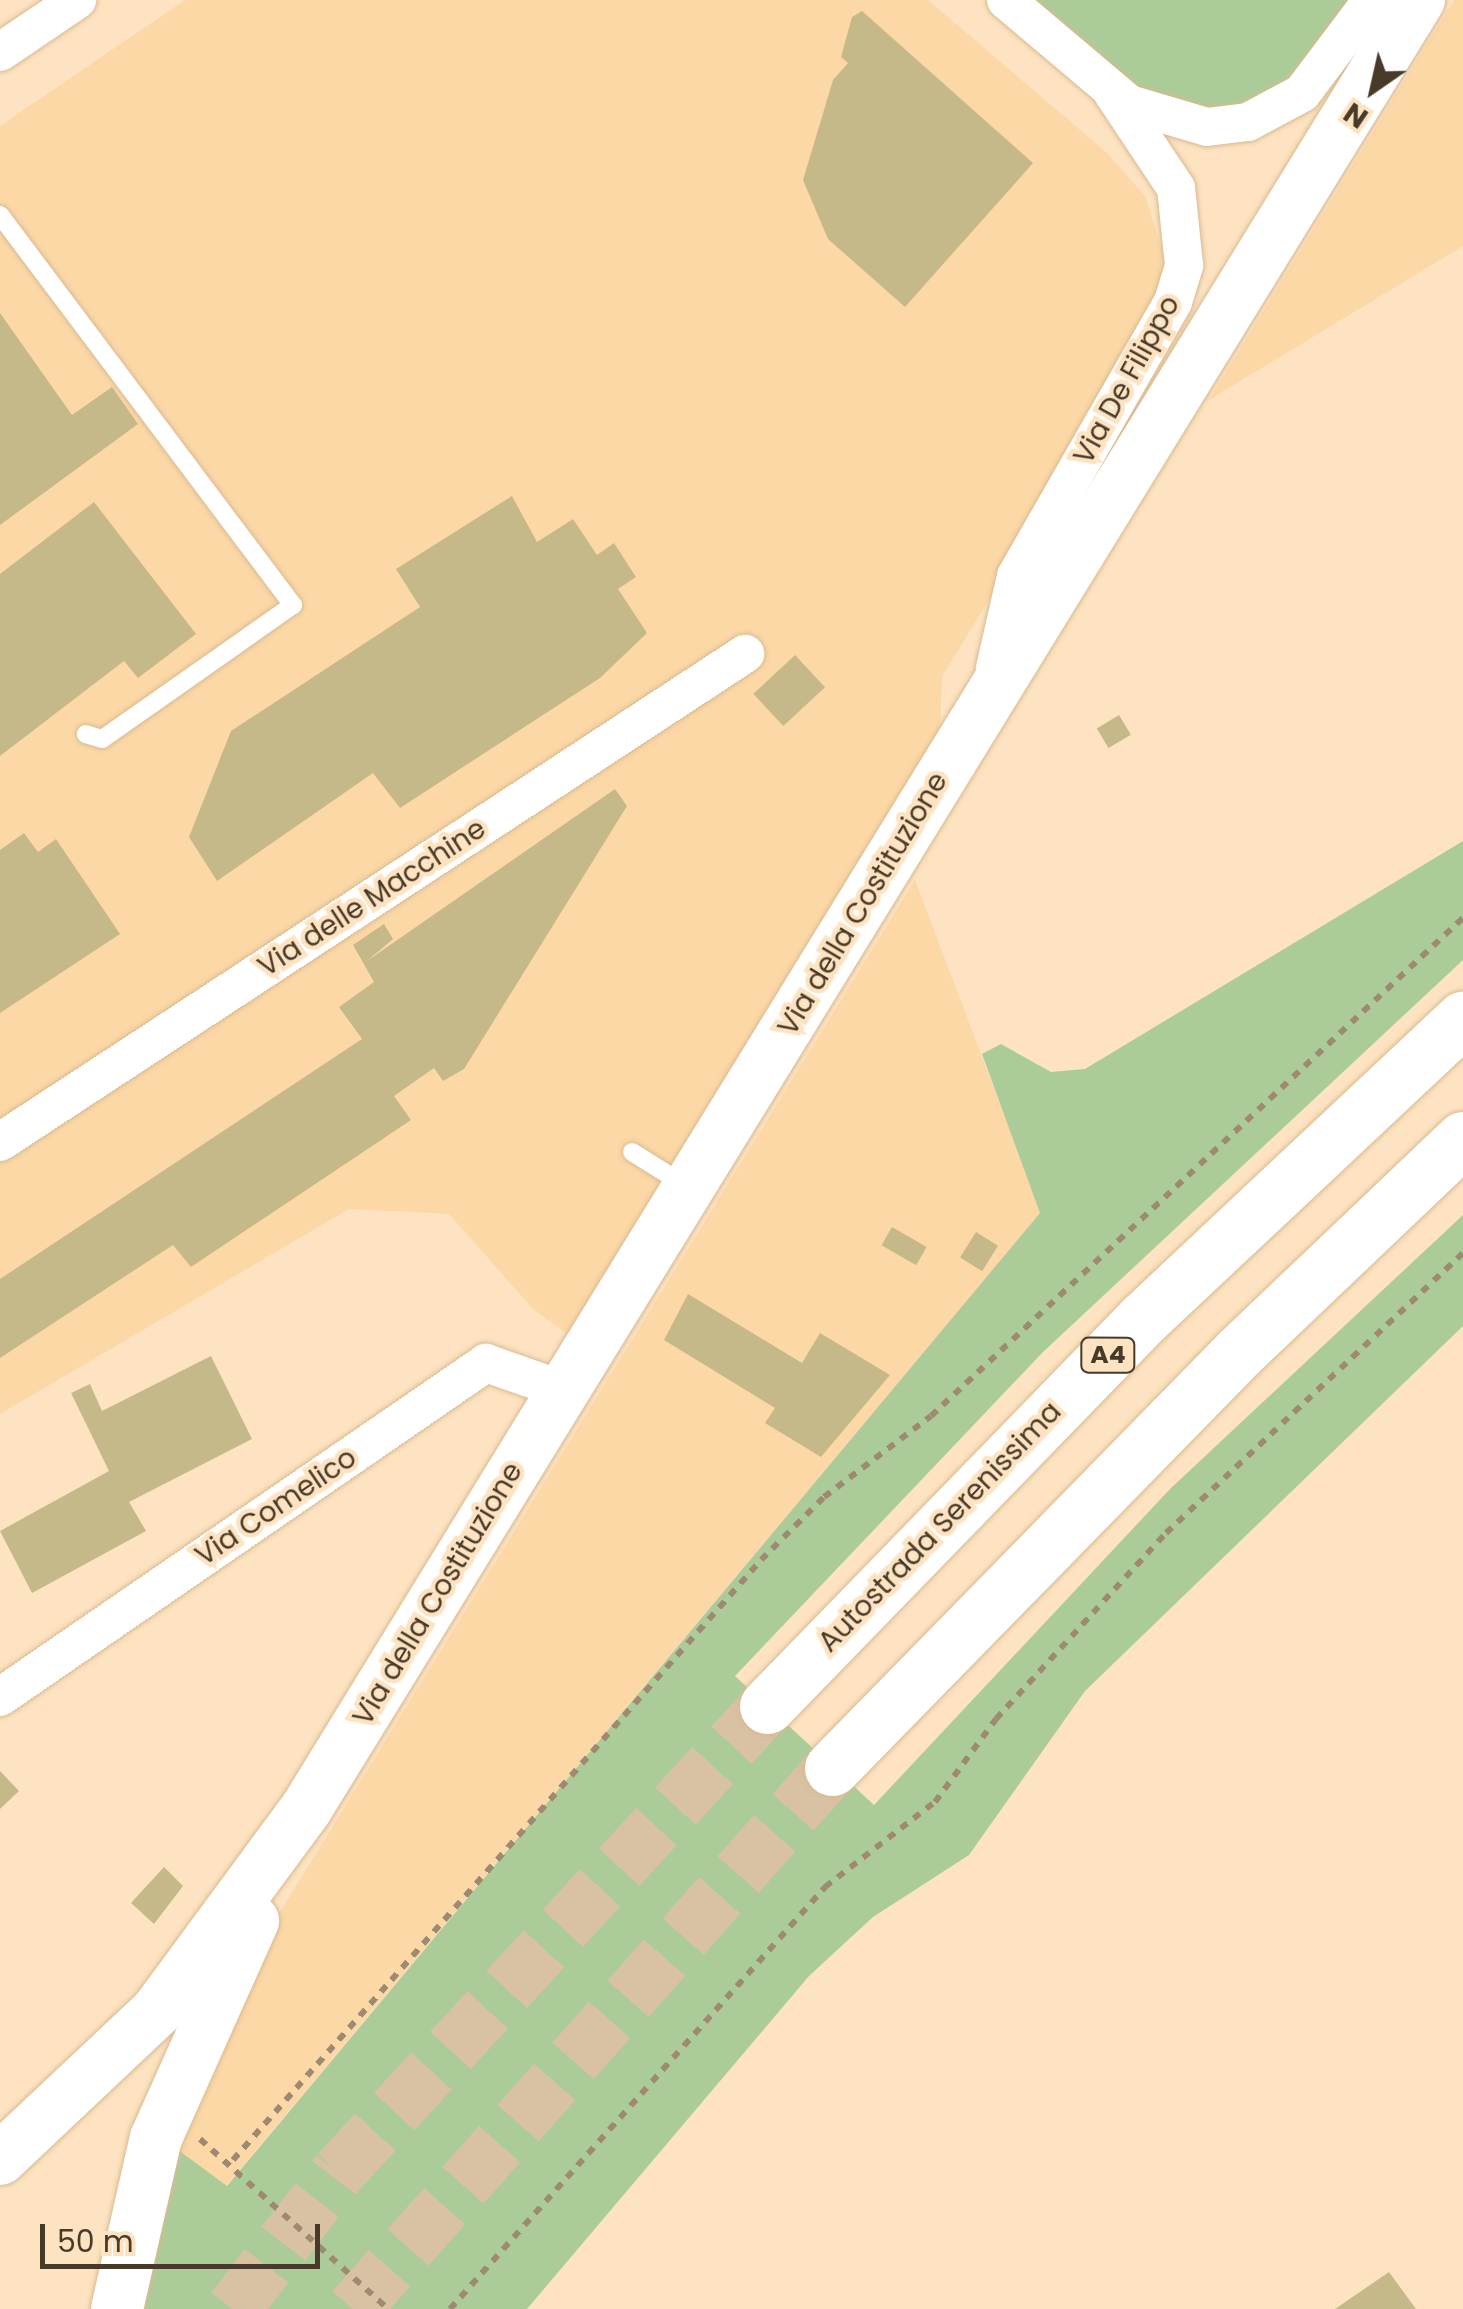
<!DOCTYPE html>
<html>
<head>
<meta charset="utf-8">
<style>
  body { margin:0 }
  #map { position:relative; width:1463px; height:2309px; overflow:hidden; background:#fde3c1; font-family:Poppins,sans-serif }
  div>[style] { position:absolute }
  .built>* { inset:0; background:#fcd8a6 }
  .green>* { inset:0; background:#abcc99 }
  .building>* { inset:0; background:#c6b989; transform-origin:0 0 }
  .motorway-tunnel>* { height:55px; margin-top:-27.5px; transform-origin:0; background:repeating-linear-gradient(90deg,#d9c1a3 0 55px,transparent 0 83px) }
  .path>* { height:6px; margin-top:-3px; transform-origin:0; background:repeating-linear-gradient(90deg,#9e8a71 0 8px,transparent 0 16px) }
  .roads { filter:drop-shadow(0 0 2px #d9ba91) drop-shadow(0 0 2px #d9ba91) }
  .service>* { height:18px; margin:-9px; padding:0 9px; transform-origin:9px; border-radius:9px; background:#fff }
  .minor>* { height:38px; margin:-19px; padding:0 19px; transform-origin:19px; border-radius:19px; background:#fff }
  .secondary>* { height:52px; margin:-26px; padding:0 26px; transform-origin:26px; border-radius:26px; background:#fff }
  .motorway>* { height:55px; margin:-27.5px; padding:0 27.5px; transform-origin:27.5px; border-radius:27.5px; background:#fff }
  span { translate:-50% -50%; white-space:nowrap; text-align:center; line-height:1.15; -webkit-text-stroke:9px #fde3c1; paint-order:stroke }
  .shield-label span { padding:2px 8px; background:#fde3c1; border:2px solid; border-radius:8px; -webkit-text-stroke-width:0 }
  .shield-label { font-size:25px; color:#473a29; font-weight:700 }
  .street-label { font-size:28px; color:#473a29 }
  .north { position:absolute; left:1323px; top:40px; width:100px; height:100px; -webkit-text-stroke:8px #fde3c1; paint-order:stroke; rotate:214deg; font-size:28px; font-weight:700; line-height:40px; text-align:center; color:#473a29 }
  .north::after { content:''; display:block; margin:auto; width:35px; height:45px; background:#473a29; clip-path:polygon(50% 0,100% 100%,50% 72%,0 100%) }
  .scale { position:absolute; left:40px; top:2224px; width:280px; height:45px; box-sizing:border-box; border:5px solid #473a29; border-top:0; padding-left:12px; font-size:30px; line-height:35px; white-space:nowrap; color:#473a29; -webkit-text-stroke:8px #fde3c1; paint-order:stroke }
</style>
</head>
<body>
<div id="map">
  <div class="built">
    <i style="clip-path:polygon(185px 0,928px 0,1107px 153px,1145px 196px,1169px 271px,1129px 368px,942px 677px,939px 757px,579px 1342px,534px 1310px,449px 1214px,349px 1209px,0 1414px,0 126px)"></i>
    <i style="clip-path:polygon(1454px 0,1463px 0,1463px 246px,1209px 400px)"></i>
    <i style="clip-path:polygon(915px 880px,1041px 1212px,226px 2186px,177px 2149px,269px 1930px)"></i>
  </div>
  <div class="green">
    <i style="clip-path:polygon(1021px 0,1359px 0,1276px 109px,1170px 119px)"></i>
    <i style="clip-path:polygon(1463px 841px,1463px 960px,1043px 1352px,735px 1676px,874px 1805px,1170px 1489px,1463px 1215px,1463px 1326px,1085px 1691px,969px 1855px,873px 1917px,809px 1976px,527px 2309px,135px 2309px,177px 2149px,227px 2186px,1040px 1213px,982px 1054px,1001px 1044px,1051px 1072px,1085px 1069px)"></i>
  </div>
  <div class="building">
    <i style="clip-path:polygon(862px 11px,1033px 163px,905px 307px,828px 239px,803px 180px,833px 80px,848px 63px,841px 57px,852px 17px)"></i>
    <i style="clip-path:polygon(0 313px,72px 415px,112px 387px,138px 424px,0 525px)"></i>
    <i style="clip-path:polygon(512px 496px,537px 542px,573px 519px,597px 555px,614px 543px,636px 577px,618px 589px,647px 633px,600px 678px,400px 808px,373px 773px,217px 881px,189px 837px,231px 731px,420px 607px,396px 569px)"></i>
    <i style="clip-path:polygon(94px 502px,196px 634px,138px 678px,124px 661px,0 756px,0 574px)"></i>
    <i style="left:795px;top:655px;width:44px;height:57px;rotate:47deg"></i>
    <i style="left:1119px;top:715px;width:23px;height:26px;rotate:59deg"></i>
    <i style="clip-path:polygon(615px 789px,627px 806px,464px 1069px,443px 1081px,434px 1068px,394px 1096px,411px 1120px,191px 1267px,173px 1245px,0 1358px,0 1279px,362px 1039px,339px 1007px,374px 982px,353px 945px,384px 924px,393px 939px,367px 961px)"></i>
    <i style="clip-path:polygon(24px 833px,38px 852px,56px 839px,120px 934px,0 1013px,0 850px)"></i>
    <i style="left:892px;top:1227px;width:40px;height:21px;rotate:30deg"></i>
    <i style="left:976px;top:1232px;width:26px;height:30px;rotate:32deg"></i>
    <i style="clip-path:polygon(688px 1294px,802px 1363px,820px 1333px,890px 1375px,821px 1457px,765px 1423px,775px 1408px,664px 1340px)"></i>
    <i style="clip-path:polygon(211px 1356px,252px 1439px,129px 1502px,146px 1531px,32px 1593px,0 1531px,109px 1471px,71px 1393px,90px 1384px,102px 1411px)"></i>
    <i style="clip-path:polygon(0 1771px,19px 1791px,0 1809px)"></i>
    <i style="clip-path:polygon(164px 1867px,183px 1886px,154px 1924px,131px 1903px)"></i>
    <i style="clip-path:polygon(1389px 2272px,1416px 2309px,1335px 2309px)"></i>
  </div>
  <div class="motorway-tunnel">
    <i style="left:233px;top:2309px;width:173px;rotate:-52.5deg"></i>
    <i style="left:338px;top:2172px;width:633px;rotate:-47.37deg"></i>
    <i style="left:353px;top:2309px;width:723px;rotate:-48.48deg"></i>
  </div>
  <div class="path">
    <i style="left:200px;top:2139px;width:253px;rotate:42.1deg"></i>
    <i style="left:233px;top:2160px;width:799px;rotate:-48.65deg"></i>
    <i style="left:761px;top:1560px;width:89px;rotate:-45deg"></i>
    <i style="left:824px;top:1497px;width:134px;rotate:-37.1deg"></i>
    <i style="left:931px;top:1416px;width:729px;rotate:-43.11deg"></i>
    <i style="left:450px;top:2309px;width:565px;rotate:-48.37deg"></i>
    <i style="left:825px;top:1887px;width:139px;rotate:-37.7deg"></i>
    <i style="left:935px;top:1802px;width:103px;rotate:-53.7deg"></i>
    <i style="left:996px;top:1719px;width:252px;rotate:-47.6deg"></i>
    <i style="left:1166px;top:1533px;width:408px;rotate:-43.3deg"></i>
  </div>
  <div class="roads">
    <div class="service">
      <i style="left:0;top:215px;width:488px;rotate:53.1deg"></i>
      <i style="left:293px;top:605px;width:233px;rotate:144.9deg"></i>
      <i style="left:102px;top:739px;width:17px;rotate:-163deg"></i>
      <i style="left:632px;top:1152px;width:62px;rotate:31.9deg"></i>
    </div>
    <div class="minor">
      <i style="left:1006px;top:0;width:161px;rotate:40.2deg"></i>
      <i style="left:1129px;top:104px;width:81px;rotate:16.4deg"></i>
      <i style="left:1207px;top:127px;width:41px;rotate:-7deg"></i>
      <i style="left:1248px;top:122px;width:61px;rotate:-28.2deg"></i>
      <i style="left:1302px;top:93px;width:116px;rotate:-53deg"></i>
      <i style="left:0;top:52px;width:93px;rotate:-34deg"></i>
      <i style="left:995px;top:668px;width:94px;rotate:-77.1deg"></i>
      <i style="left:1016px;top:576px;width:316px;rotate:-60.2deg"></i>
      <i style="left:1173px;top:302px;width:39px;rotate:-73deg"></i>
      <i style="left:1184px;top:265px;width:77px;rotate:-95.9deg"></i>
      <i style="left:1176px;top:188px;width:115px;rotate:-123.7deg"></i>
      <i style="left:0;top:1142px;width:891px;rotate:-33.23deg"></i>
      <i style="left:0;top:1697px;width:590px;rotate:-34.5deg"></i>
      <i style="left:486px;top:1363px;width:82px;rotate:19.3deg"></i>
    </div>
    <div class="secondary">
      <i style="left:0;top:2159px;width:216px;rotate:-43.3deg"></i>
      <i style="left:157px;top:2011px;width:251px;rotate:-53.6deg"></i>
      <i style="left:306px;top:1809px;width:2124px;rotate:-58.4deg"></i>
      <i style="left:117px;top:2309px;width:175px;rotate:-77.2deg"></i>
      <i style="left:156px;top:2138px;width:238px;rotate:-65.9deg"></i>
    </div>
    <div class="motorway">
      <i style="left:767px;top:1706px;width:540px;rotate:-45.83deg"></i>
      <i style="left:1143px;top:1319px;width:439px;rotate:-43.2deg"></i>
      <i style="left:832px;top:1768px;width:582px;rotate:-45.63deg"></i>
      <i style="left:1239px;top:1352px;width:309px;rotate:-43.6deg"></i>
    </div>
  </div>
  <div class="shield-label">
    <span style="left:1108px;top:1355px">A4</span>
  </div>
  <div class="street-label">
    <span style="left:1127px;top:380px;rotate:-61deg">Via De Filippo</span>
    <span style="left:372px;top:898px;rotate:-33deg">Via delle Macchine</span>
    <span style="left:863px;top:904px;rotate:-59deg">Via della Costituzione</span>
    <span style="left:276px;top:1507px;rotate:-34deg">Via Comelico</span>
    <span style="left:940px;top:1527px;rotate:-46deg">Autostrada Serenissima</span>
    <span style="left:438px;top:1594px;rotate:-59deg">Via della Costituzione</span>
  </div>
  <div class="north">N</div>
  <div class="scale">50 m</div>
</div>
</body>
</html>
